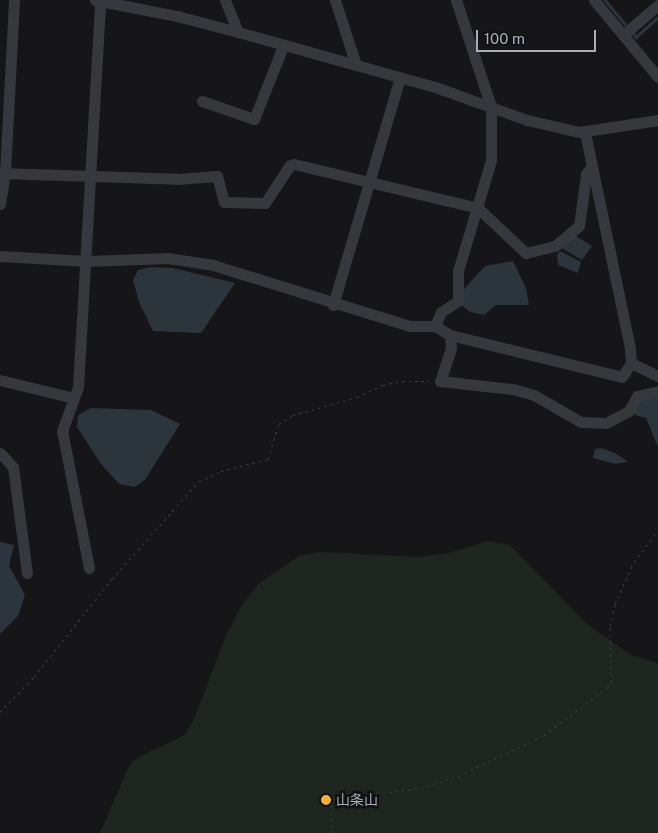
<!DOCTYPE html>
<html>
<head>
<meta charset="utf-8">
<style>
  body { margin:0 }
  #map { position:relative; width:658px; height:833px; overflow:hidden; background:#161618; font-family:"Public Sans","Noto Sans JP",sans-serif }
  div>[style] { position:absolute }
  .green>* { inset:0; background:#1e261f }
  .water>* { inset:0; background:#2c353c }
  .stream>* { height:2.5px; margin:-1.25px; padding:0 1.25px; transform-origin:1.25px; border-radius:1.25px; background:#2c353c }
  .path>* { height:1px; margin-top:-0.5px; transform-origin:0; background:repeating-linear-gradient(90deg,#3d3f44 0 2.5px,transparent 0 6.5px) }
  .minor>* { height:11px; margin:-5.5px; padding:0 5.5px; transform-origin:5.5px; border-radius:5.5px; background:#37383d }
  .dots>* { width:14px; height:14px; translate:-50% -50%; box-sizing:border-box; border:2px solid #111113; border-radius:50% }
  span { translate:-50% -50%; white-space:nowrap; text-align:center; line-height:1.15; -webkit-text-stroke:5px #111113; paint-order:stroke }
  .poi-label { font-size:14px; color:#a8adb8 }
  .left { translate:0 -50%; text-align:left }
  .scale { position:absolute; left:476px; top:30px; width:120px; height:22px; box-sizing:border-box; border:2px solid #a8adb8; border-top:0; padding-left:6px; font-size:15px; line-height:18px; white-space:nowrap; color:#a8adb8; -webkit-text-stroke:4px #111113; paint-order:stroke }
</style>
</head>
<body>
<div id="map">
  <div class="green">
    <i style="clip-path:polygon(487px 541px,510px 545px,587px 624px,631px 655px,658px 663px,658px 833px,100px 833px,129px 766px,137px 758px,185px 735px,194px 719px,227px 633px,242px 605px,258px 584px,299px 556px,319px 552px,418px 557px,450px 553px)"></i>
  </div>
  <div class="water">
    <i style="clip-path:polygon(573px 234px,592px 246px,582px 260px,558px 246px)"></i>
    <i style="clip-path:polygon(560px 251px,581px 262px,578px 273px,558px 265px,557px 255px)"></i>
    <i style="clip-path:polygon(513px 261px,526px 288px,529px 305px,496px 305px,484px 315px,470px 312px,460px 304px,464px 289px,485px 266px)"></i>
    <i style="clip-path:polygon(151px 267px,173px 268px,235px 283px,201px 333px,153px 331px,139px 302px,133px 280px,138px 270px)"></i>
    <i style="clip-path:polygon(658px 396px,658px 447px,646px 418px,635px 415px,633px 407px,635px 402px)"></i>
    <i style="clip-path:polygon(91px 408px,151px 410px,180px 424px,145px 480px,135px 487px,119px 484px,101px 464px,77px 427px,78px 415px)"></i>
    <i style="clip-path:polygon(601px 448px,615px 453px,628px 462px,615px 464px,593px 458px,595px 449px)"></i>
    <i style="clip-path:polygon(0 542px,14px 545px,9px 566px,25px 595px,18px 616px,0 634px)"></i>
  </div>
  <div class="stream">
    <i style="left:605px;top:0;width:31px;rotate:50deg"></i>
    <i style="left:634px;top:34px;width:4px;rotate:56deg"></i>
    <i style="left:636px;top:37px;width:30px;rotate:-42deg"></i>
  </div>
  <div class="path">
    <i style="left:0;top:712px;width:49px;rotate:-45.8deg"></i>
    <i style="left:34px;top:677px;width:125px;rotate:-51.5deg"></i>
    <i style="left:112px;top:579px;width:131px;rotate:-48.4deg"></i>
    <i style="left:199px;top:481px;width:24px;rotate:-24deg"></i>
    <i style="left:221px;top:471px;width:49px;rotate:-14.3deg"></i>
    <i style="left:268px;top:459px;width:37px;rotate:-73deg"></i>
    <i style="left:279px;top:424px;width:17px;rotate:-33deg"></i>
    <i style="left:293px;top:415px;width:66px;rotate:-15.7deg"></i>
    <i style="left:357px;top:397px;width:29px;rotate:-25deg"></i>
    <i style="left:383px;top:385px;width:19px;rotate:-12deg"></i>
    <i style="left:402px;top:381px;width:27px"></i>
    <i style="left:332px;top:833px;width:34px;rotate:-92deg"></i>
    <i style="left:331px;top:799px;width:91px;rotate:-7deg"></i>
    <i style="left:421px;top:788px;width:40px;rotate:-18deg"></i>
    <i style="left:459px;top:776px;width:94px;rotate:-25.8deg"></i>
    <i style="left:544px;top:735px;width:79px;rotate:-36.7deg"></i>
    <i style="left:607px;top:688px;width:7px;rotate:-56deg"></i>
    <i style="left:611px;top:682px;width:56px;rotate:-91deg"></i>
    <i style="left:610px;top:626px;width:23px;rotate:-77deg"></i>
    <i style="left:615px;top:604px;width:46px;rotate:-65.7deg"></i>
    <i style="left:634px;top:562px;width:40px;rotate:-53deg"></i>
  </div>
  <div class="minor">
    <i style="left:95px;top:0;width:84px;rotate:11deg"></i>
    <i style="left:177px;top:16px;width:63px;rotate:14.7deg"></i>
    <i style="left:238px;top:32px;width:208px;rotate:15.6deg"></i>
    <i style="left:438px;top:88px;width:95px;rotate:19.8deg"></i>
    <i style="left:527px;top:120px;width:53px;rotate:13deg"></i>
    <i style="left:579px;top:132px;width:80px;rotate:-8.6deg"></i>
    <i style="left:225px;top:0;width:35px;rotate:68deg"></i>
    <i style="left:335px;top:0;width:68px;rotate:72.1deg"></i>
    <i style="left:594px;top:0;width:100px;rotate:50.3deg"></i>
    <i style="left:623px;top:35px;width:46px;rotate:-40.6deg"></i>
    <i style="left:202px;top:101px;width:55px;rotate:19.1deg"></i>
    <i style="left:254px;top:119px;width:79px;rotate:-68.3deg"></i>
    <i style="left:0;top:173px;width:177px;rotate:1.9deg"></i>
    <i style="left:177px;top:179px;width:40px;rotate:-4.3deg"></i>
    <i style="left:217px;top:176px;width:27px;rotate:75deg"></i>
    <i style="left:224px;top:202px;width:41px;rotate:1.4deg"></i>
    <i style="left:265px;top:203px;width:45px;rotate:-56.7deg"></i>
    <i style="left:290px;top:165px;width:4px;rotate:-14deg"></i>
    <i style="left:294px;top:164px;width:189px;rotate:13.4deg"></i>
    <i style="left:478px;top:208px;width:66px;rotate:43.2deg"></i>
    <i style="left:526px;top:253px;width:30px;rotate:-14deg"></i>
    <i style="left:555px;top:246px;width:31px;rotate:-40deg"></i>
    <i style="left:579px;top:226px;width:52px;rotate:-82.3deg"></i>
    <i style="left:586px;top:174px;width:9px;rotate:-54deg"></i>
    <i style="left:0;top:204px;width:31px;rotate:-81deg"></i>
    <i style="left:5px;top:173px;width:173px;rotate:-87deg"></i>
    <i style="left:0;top:256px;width:87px;rotate:3.3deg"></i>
    <i style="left:87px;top:261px;width:81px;rotate:-2.1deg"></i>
    <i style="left:168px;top:258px;width:46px;rotate:8.8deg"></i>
    <i style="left:213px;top:265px;width:206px;rotate:17.2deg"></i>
    <i style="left:410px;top:326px;width:25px"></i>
    <i style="left:435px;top:326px;width:17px;rotate:31deg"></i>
    <i style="left:450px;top:335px;width:177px;rotate:13.7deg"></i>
    <i style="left:622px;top:377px;width:17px;rotate:-57deg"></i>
    <i style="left:631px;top:363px;width:15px;rotate:-94deg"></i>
    <i style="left:630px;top:348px;width:221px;rotate:-101.8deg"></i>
    <i style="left:333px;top:305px;width:237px;rotate:-73.6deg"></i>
    <i style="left:435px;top:326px;width:15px;rotate:-67deg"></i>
    <i style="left:441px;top:312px;width:20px;rotate:-33deg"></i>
    <i style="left:458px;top:301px;width:30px;rotate:-90deg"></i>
    <i style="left:458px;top:271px;width:116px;rotate:-73.4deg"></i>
    <i style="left:491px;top:160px;width:53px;rotate:-90deg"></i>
    <i style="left:491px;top:107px;width:113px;rotate:-108.1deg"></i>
    <i style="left:450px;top:335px;width:13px;rotate:86deg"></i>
    <i style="left:451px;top:348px;width:35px;rotate:108deg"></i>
    <i style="left:440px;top:381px;width:73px;rotate:6.3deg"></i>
    <i style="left:513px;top:389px;width:22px;rotate:16deg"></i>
    <i style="left:534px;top:395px;width:54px;rotate:29.9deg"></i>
    <i style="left:581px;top:422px;width:25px;rotate:2deg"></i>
    <i style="left:606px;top:423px;width:26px;rotate:-28deg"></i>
    <i style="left:629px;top:411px;width:17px;rotate:-62deg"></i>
    <i style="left:637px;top:396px;width:22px;rotate:-13deg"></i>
    <i style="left:631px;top:363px;width:30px;rotate:26deg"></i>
    <i style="left:0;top:380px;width:76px;rotate:13.7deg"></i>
    <i style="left:0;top:453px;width:19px;rotate:47deg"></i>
    <i style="left:13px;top:467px;width:107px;rotate:82.5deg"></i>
    <i style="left:89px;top:568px;width:140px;rotate:-101.1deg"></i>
    <i style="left:62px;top:431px;width:47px;rotate:-70deg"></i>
    <i style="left:78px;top:387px;width:387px;rotate:-86.7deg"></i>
  </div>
  <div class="dots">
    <i style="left:326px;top:800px;background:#f2b134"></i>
  </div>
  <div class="poi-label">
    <span class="left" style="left:336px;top:800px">山条山</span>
  </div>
  <div class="scale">100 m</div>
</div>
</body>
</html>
